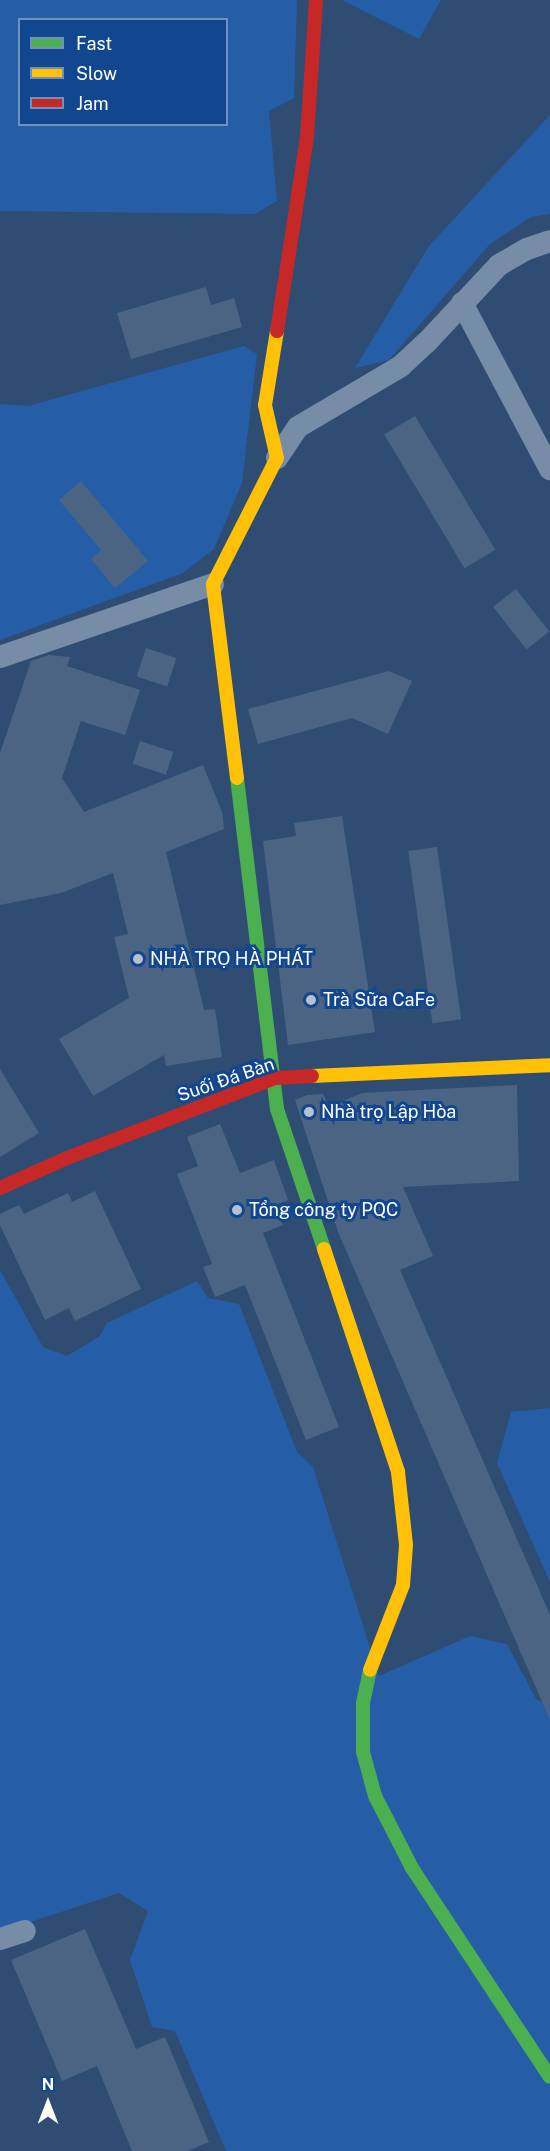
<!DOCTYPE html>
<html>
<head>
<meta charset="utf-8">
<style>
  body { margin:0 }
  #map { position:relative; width:550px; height:2151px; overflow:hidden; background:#2f4c73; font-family:"Public Sans",sans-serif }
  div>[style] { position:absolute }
  .green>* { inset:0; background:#255ea7 }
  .building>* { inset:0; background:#4c6483; transform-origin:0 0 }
  .street>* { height:22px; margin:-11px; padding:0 11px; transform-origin:11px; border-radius:11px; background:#768ca7 }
  .fast>* { height:14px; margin:-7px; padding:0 7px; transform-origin:7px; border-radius:7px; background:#4caf50 }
  .slow>* { height:14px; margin:-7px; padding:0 7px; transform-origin:7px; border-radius:7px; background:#ffc107 }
  .jam>* { height:14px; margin:-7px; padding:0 7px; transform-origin:7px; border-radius:7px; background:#c62828 }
  .dots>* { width:16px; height:16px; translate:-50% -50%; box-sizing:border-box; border:3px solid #124790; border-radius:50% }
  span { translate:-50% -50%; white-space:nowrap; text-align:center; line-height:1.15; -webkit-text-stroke:6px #124790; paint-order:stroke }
  .poi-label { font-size:18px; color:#fff }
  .left { translate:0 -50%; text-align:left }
  .street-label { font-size:18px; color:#fff }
  .legend { position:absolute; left:18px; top:18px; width:210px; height:108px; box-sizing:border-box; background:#124790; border:2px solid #7191bc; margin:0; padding:8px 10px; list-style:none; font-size:18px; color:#fff }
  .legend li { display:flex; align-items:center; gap:12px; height:30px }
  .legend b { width:30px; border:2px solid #7191bc }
  .north { position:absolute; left:18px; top:2073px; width:60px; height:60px; -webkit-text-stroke:4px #124790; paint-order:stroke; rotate:0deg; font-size:16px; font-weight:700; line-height:24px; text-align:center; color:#fff }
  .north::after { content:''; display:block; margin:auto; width:21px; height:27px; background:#fff; clip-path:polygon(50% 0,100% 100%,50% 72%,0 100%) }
</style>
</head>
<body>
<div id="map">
  <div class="green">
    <i style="clip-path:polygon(evenodd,0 0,297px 0,294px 98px,269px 111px,277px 201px,255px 214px,0 211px,0 0,20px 20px,226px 20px,226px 124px,20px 124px,20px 20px)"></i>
    <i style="clip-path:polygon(342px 0,441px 0,419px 39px)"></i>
    <i style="clip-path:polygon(550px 115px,550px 214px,531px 217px,490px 244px,389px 360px,355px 368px,429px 246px)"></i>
    <i style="clip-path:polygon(244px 346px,257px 354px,242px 483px,214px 549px,183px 573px,0 640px,0 404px,28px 406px)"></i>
    <i style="clip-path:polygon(0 1270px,43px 1347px,67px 1356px,100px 1336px,107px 1323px,197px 1281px,208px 1298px,239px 1304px,297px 1452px,313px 1467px,379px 1676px,470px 1636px,507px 1644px,536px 1699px,546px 1704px,550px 1702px,550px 2151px,226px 2151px,175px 2031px,152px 2027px,130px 1960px,148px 1911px,119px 1893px,0 1932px)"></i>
    <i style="clip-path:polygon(550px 1408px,550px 1582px,497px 1463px,511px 1412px)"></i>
  </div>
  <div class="building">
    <i style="clip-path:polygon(206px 287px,211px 305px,234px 298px,242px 327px,131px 359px,117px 313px)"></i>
    <i style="left:415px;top:416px;width:156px;height:36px;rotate:59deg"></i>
    <i style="clip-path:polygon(81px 481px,148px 561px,115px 588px,91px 559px,101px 550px,59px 500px)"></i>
    <i style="left:516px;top:589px;width:54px;height:29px;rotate:52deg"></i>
    <i style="left:146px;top:648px;width:32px;height:30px;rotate:18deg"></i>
    <i style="clip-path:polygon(49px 655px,70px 657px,67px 666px,140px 690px,125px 735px,81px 721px,62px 778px,84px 812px,203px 765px,222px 812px,224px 829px,166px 852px,204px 1010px,215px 1009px,222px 1057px,166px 1066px,164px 1055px,93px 1096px,59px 1039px,129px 998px,114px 937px,128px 934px,113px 873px,61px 893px,0 905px,0 753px,31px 661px)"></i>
    <i style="clip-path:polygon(389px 671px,412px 681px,388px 734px,352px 718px,258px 744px,248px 709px)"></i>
    <i style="left:140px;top:741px;width:35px;height:24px;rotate:18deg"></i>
    <i style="clip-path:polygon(342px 816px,375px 1032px,288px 1045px,263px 841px,296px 836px,294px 823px)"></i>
    <i style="left:437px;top:847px;width:174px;height:29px;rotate:82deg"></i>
    <i style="clip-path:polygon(0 1069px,39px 1133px,0 1157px)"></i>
    <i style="clip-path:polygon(517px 1085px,519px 1181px,403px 1187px,433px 1256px,400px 1270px,550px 1615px,550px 1720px,338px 1232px,295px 1100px,307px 1095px,323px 1094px,329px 1107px,362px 1093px)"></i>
    <i style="clip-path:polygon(220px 1124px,240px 1173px,274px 1160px,288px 1200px,275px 1205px,283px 1225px,263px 1233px,339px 1427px,306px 1440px,245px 1285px,215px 1297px,203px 1267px,212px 1264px,177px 1174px,198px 1166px,187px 1137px)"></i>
    <i style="clip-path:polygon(95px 1191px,141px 1289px,75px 1321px,69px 1308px,45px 1320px,0 1225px,0 1214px,19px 1205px,24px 1214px,68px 1193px,72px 1202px)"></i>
    <i style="clip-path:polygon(85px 1929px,136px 2049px,165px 2037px,209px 2142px,187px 2151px,132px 2151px,97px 2066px,62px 2081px,11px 1960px)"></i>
  </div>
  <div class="street">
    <i style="left:462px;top:303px;width:188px;rotate:62.1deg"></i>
    <i style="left:277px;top:458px;width:37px;rotate:-56deg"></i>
    <i style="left:298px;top:427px;width:120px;rotate:-30.6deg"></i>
    <i style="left:401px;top:366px;width:35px;rotate:-43deg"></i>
    <i style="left:427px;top:342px;width:105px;rotate:-46.9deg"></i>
    <i style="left:499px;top:265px;width:32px;rotate:-30deg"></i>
    <i style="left:527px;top:249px;width:24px;rotate:-19deg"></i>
    <i style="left:0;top:657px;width:225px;rotate:-18.9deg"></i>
    <i style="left:0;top:1939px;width:26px;rotate:-18deg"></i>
  </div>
  <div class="fast">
    <i style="left:237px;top:778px;width:333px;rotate:83.1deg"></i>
    <i style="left:277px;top:1109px;width:148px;rotate:71.4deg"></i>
    <i style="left:370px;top:1670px;width:35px;rotate:102deg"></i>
    <i style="left:363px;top:1704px;width:48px;rotate:90deg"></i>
    <i style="left:363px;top:1752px;width:46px;rotate:74.7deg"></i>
    <i style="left:375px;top:1796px;width:81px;rotate:62.8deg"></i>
    <i style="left:412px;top:1868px;width:250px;rotate:56.6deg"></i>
  </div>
  <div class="slow">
    <i style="left:237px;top:778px;width:195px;rotate:-97.1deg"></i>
    <i style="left:213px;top:584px;width:141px;rotate:-63.1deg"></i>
    <i style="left:277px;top:458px;width:54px;rotate:-102.8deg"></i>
    <i style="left:265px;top:405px;width:75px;rotate:-80.8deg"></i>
    <i style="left:312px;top:1076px;width:238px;rotate:-2.6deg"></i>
    <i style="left:324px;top:1249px;width:235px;rotate:71.6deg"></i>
    <i style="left:398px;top:1472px;width:73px;rotate:83.7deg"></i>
    <i style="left:406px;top:1545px;width:40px;rotate:94.3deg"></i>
    <i style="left:403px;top:1585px;width:91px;rotate:111.2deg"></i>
  </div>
  <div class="jam">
    <i style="left:277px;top:331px;width:196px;rotate:-81.2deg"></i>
    <i style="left:307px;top:137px;width:137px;rotate:-86.2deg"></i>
    <i style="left:0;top:1188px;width:73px;rotate:-24.1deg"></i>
    <i style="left:67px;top:1158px;width:223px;rotate:-21deg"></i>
    <i style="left:275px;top:1078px;width:37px;rotate:-3deg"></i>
  </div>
  <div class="dots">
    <i style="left:138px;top:959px;background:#b6c0ce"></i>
    <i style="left:311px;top:1000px;background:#b6c0ce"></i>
    <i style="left:309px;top:1112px;background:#b6c0ce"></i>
    <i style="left:237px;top:1210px;background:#b6c0ce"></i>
  </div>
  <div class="poi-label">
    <span class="left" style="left:150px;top:959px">NHÀ TRỌ HÀ PHÁT</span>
    <span class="left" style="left:323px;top:1000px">Trà Sữa CaFe</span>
    <span class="left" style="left:321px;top:1112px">Nhà trọ Lập Hòa</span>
    <span class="left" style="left:249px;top:1210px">Tổng công ty PQC</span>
  </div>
  <div class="street-label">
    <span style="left:226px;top:1080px;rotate:-19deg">Suối Đá Bàn</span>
  </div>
  <ul class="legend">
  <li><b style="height:8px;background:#4caf50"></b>Fast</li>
  <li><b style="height:8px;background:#ffc107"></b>Slow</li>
  <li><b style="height:8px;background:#c62828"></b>Jam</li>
  </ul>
  <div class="north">N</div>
</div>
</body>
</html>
